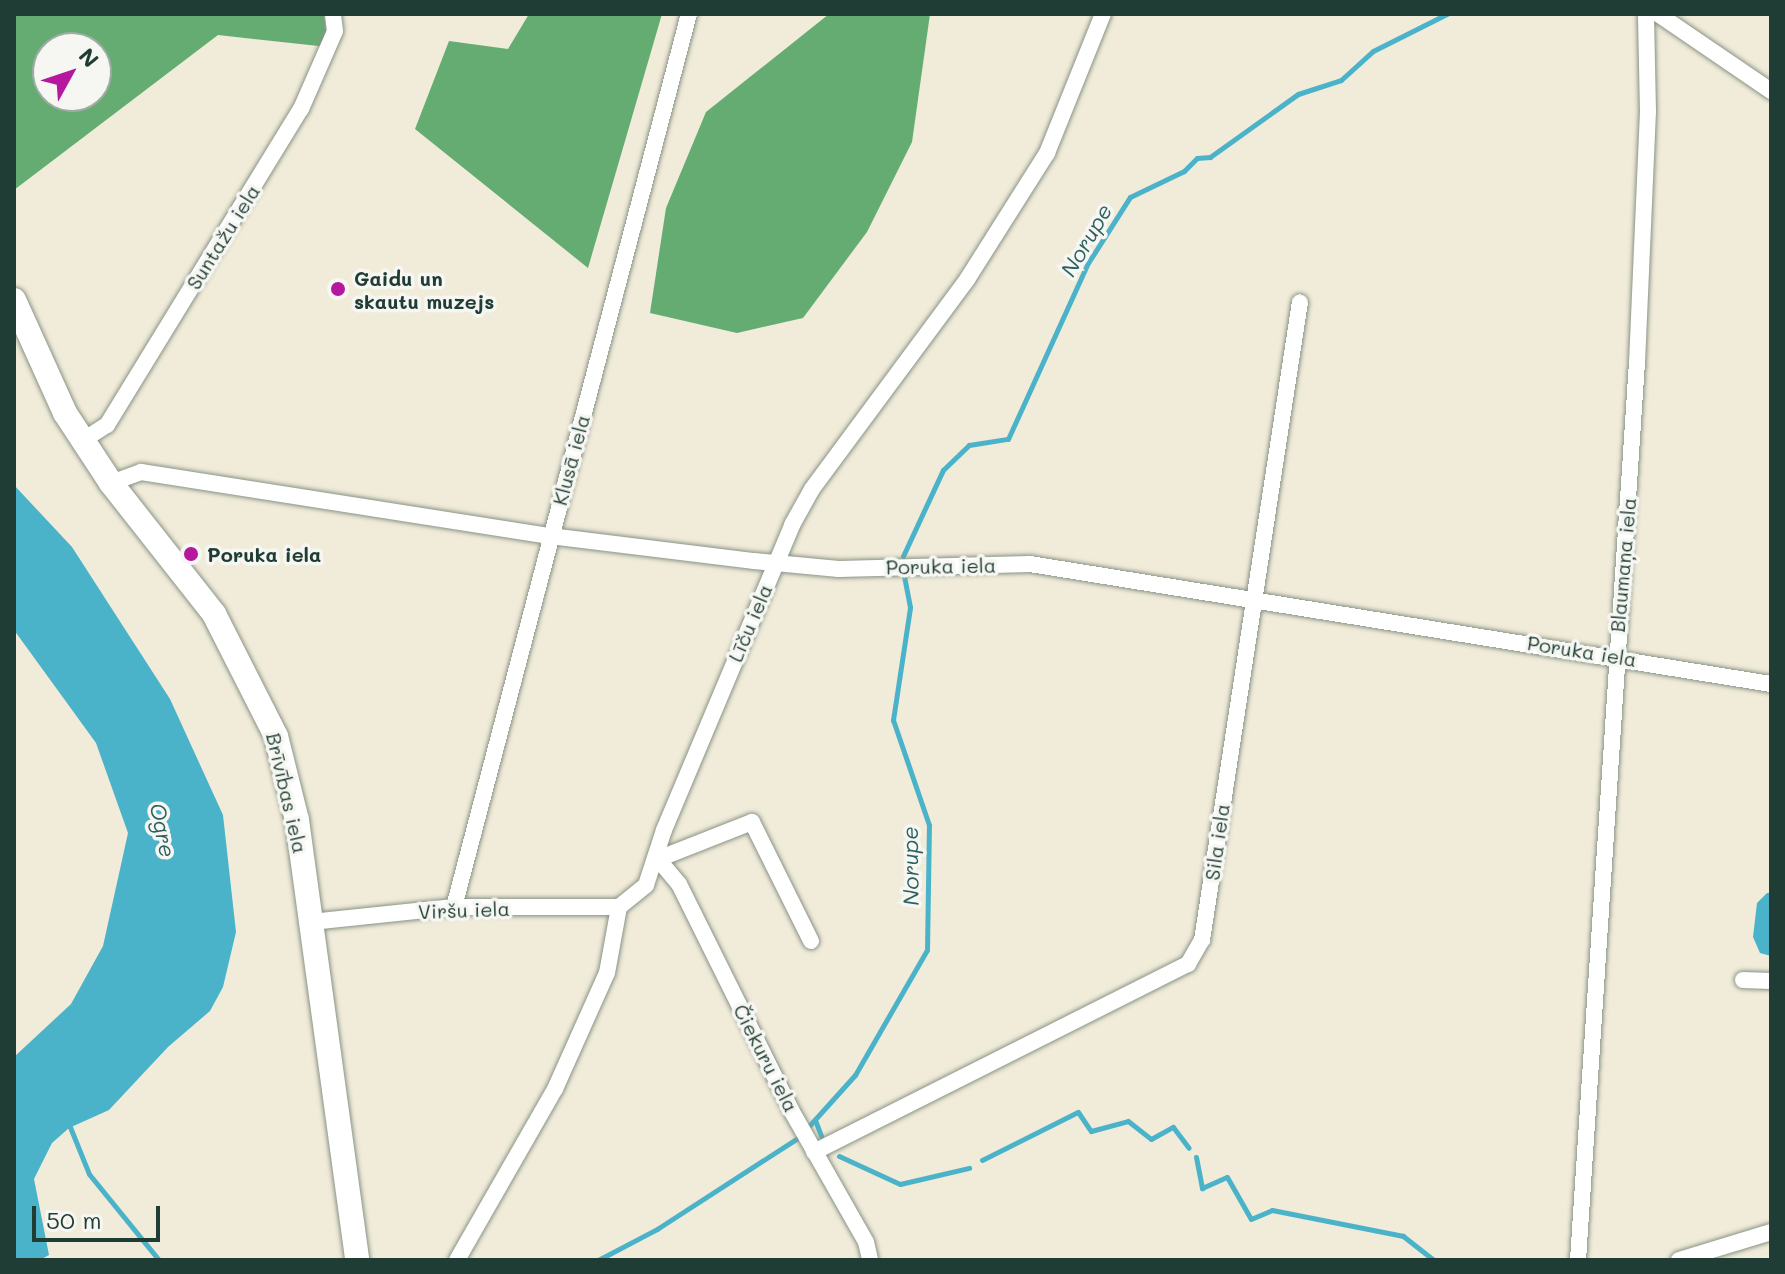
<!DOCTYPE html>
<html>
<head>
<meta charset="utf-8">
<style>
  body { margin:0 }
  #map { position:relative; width:1785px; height:1274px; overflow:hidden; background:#f1ebd9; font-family:Mali,sans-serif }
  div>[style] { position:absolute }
  .forest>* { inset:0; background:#65ac72 }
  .water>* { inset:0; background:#4bb3c9 }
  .stream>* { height:5px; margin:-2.5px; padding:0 2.5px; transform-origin:2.5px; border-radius:2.5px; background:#4bb3c9 }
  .roads { filter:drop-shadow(0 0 2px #889486) drop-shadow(0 0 2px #889486) }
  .minor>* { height:16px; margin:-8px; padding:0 8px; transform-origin:8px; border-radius:8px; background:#fff }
  .secondary>* { height:24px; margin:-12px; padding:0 12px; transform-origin:12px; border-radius:12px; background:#fff }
  .dots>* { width:22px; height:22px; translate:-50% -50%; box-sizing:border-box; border:4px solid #f6f6f2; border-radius:50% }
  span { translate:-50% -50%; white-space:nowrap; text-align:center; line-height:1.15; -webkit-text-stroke:7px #f6f6f2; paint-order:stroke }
  .street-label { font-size:20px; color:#1f3d34 }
  .poi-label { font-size:20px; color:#1f3d34; font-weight:700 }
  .left { translate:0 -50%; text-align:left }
  .water-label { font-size:22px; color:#2c6061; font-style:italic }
  .frame { position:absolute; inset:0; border:16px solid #1f3d34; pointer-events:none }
  .north { position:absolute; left:32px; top:32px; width:80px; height:80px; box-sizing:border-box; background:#f6f6f2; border:2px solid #a0aca6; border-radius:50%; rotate:50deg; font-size:22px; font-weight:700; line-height:32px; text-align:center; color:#1f3d34 }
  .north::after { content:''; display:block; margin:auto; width:28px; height:36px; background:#b5179e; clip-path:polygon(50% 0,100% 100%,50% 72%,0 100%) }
  .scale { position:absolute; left:32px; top:1206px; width:128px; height:36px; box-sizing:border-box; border:4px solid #1f3d34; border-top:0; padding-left:10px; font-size:24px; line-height:28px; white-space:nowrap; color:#1f3d34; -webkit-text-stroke:6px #f6f6f2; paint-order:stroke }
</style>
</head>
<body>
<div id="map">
  <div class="forest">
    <i style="clip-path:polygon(evenodd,14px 14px,324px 14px,328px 47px,218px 35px,14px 190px,14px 14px,48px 48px,96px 48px,96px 96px,48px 96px,48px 48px)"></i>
    <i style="clip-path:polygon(529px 14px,662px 14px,588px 268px,415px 129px,449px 41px,508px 49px)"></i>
    <i style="clip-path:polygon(829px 14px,930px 14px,912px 142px,867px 232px,803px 318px,737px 333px,650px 313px,666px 208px,706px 112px)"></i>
  </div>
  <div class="water">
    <i style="clip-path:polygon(14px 485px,72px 547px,170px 699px,223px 815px,236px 932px,223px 987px,210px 1011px,168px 1047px,109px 1110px,69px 1128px,52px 1143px,34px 1179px,49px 1255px,40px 1260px,14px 1260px,14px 1057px,71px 1004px,103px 946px,128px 833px,96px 743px,14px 630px)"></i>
    <i style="clip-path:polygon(1767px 893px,1771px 893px,1771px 956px,1760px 953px,1753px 937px,1757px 903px)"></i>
  </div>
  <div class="stream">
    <i style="left:903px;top:556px;width:95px;rotate:-65.1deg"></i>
    <i style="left:943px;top:470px;width:36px;rotate:-44deg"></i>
    <i style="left:969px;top:445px;width:39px;rotate:-9deg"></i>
    <i style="left:1008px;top:439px;width:193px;rotate:-65.6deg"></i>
    <i style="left:1088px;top:263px;width:78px;rotate:-57.5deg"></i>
    <i style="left:1130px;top:197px;width:60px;rotate:-25.7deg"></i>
    <i style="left:1184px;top:171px;width:18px;rotate:-45deg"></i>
    <i style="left:1197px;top:158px;width:13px;rotate:-4deg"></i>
    <i style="left:1210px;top:157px;width:108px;rotate:-35.6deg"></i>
    <i style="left:1298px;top:94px;width:45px;rotate:-18deg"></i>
    <i style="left:1341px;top:80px;width:43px;rotate:-42.2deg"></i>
    <i style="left:1373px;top:51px;width:83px;rotate:-26.6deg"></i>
    <i style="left:815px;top:1120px;width:17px;rotate:69deg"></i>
    <i style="left:68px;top:1122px;width:56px;rotate:68deg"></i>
    <i style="left:89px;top:1174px;width:111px;rotate:50.9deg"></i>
    <i style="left:809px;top:1126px;width:69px;rotate:-48deg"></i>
    <i style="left:855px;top:1075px;width:144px;rotate:-60.1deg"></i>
    <i style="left:927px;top:950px;width:125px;rotate:-89.1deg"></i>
    <i style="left:929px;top:825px;width:111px;rotate:-108.9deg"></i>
    <i style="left:893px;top:720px;width:114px;rotate:-81.4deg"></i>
    <i style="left:910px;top:607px;width:32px;rotate:-101deg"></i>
    <i style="left:839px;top:1156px;width:67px;rotate:24.7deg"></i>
    <i style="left:900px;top:1184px;width:71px;rotate:-13.1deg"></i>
    <i style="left:1196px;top:1157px;width:32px;rotate:79deg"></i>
    <i style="left:1202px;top:1188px;width:27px;rotate:-24deg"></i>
    <i style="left:1227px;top:1177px;width:48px;rotate:60.3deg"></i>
    <i style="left:1251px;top:1219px;width:23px;rotate:-23deg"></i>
    <i style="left:1272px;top:1210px;width:134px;rotate:11.2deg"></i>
    <i style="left:1403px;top:1236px;width:39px;rotate:38deg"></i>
    <i style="left:982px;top:1160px;width:107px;rotate:-26.6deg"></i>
    <i style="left:1078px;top:1112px;width:23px;rotate:56deg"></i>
    <i style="left:1091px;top:1131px;width:38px;rotate:-15deg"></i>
    <i style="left:1128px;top:1121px;width:29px;rotate:38deg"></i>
    <i style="left:1151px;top:1139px;width:25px;rotate:-29deg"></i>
    <i style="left:1173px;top:1127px;width:26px;rotate:53deg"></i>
    <i style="left:598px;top:1260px;width:67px;rotate:-27.7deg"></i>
    <i style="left:657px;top:1229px;width:166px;rotate:-32.9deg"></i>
  </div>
  <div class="roads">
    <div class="minor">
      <i style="left:1658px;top:14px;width:137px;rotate:34.3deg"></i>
      <i style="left:82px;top:441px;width:30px;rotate:-33deg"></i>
      <i style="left:107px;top:425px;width:371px;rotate:-58.5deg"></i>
      <i style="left:301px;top:109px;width:85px;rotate:-66.4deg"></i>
      <i style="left:335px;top:31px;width:17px;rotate:-97deg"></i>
      <i style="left:111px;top:483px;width:32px;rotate:-20deg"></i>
      <i style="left:141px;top:472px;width:414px;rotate:8.9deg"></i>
      <i style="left:550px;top:536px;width:206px;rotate:7deg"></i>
      <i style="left:754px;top:561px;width:85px;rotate:5.4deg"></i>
      <i style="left:839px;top:569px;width:191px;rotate:-1.5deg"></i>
      <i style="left:1030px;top:564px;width:751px;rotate:9.2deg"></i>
      <i style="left:454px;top:907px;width:923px;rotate:-75.26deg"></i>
      <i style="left:311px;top:922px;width:144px;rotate:-6deg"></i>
      <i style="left:454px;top:907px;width:165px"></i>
      <i style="left:811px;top:941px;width:133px;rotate:-116.4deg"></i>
      <i style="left:752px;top:822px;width:101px;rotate:158.5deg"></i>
      <i style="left:658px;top:859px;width:33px;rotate:50deg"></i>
      <i style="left:679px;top:884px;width:252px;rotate:63.6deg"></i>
      <i style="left:791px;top:1110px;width:152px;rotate:60.4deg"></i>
      <i style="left:866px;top:1242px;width:18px;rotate:77deg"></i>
      <i style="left:1743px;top:980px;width:28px;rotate:2deg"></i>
      <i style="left:814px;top:1152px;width:419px;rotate:-26.7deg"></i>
      <i style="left:1188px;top:964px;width:28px;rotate:-60deg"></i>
      <i style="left:1202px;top:940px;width:645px;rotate:-81.27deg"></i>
      <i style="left:457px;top:1260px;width:197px;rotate:-60.2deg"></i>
      <i style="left:555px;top:1089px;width:127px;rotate:-65.9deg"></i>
      <i style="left:607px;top:973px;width:67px;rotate:-79.7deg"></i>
      <i style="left:619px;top:907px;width:35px;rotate:-39deg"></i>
      <i style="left:646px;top:885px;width:58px;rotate:-71.9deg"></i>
      <i style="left:664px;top:830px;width:331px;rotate:-67.2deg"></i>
      <i style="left:792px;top:525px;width:41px;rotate:-60.9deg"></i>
      <i style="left:812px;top:489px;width:262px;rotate:-53.5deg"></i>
      <i style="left:968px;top:278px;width:148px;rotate:-57.7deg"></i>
      <i style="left:1047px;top:153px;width:150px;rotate:-68.1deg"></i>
      <i style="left:1578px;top:1260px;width:899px;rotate:-86.24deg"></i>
      <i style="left:1637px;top:363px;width:251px;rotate:-87.5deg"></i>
      <i style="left:1648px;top:112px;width:98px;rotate:-91.2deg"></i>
      <i style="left:1679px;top:1260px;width:96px;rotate:-16.9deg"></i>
    </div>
    <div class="secondary">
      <i style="left:14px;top:300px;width:124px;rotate:65.7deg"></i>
      <i style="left:65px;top:413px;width:84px;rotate:56.7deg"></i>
      <i style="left:111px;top:483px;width:167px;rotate:51.8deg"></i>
      <i style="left:214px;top:614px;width:137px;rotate:63.1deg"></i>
      <i style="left:276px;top:736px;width:87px;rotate:76deg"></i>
      <i style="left:297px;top:820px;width:444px;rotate:82.2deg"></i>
    </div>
  </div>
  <div class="dots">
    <i style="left:338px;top:289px;background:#b5179e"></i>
    <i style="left:191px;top:554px;background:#b5179e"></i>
  </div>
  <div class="street-label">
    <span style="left:223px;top:237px;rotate:-58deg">Suntažu iela</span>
    <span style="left:571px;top:460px;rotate:-75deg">Klusā iela</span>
    <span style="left:1623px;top:565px;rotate:-85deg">Blaumaņa iela</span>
    <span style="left:941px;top:566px;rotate:-1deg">Poruka iela</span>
    <span style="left:750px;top:623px;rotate:-67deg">Līču iela</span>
    <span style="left:1582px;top:651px;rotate:9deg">Poruka iela</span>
    <span style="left:287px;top:793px;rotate:77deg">Brīvības iela</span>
    <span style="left:1217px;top:842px;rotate:-82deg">Sila iela</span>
    <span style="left:464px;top:910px;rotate:-2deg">Viršu iela</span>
    <span style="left:766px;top:1058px;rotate:63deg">Čiekuru iela</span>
  </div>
  <div class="poi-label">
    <span class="left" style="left:354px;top:290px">Gaidu un<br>skautu muzejs</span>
    <span class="left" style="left:207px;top:554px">Poruka iela</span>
  </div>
  <div class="water-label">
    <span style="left:1086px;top:240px;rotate:-60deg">Norupe</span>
    <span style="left:163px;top:830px;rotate:78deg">Ogre</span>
    <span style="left:910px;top:866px;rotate:-91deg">Norupe</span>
  </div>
  <div class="frame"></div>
  <div class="north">N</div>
  <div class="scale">50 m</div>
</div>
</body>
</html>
